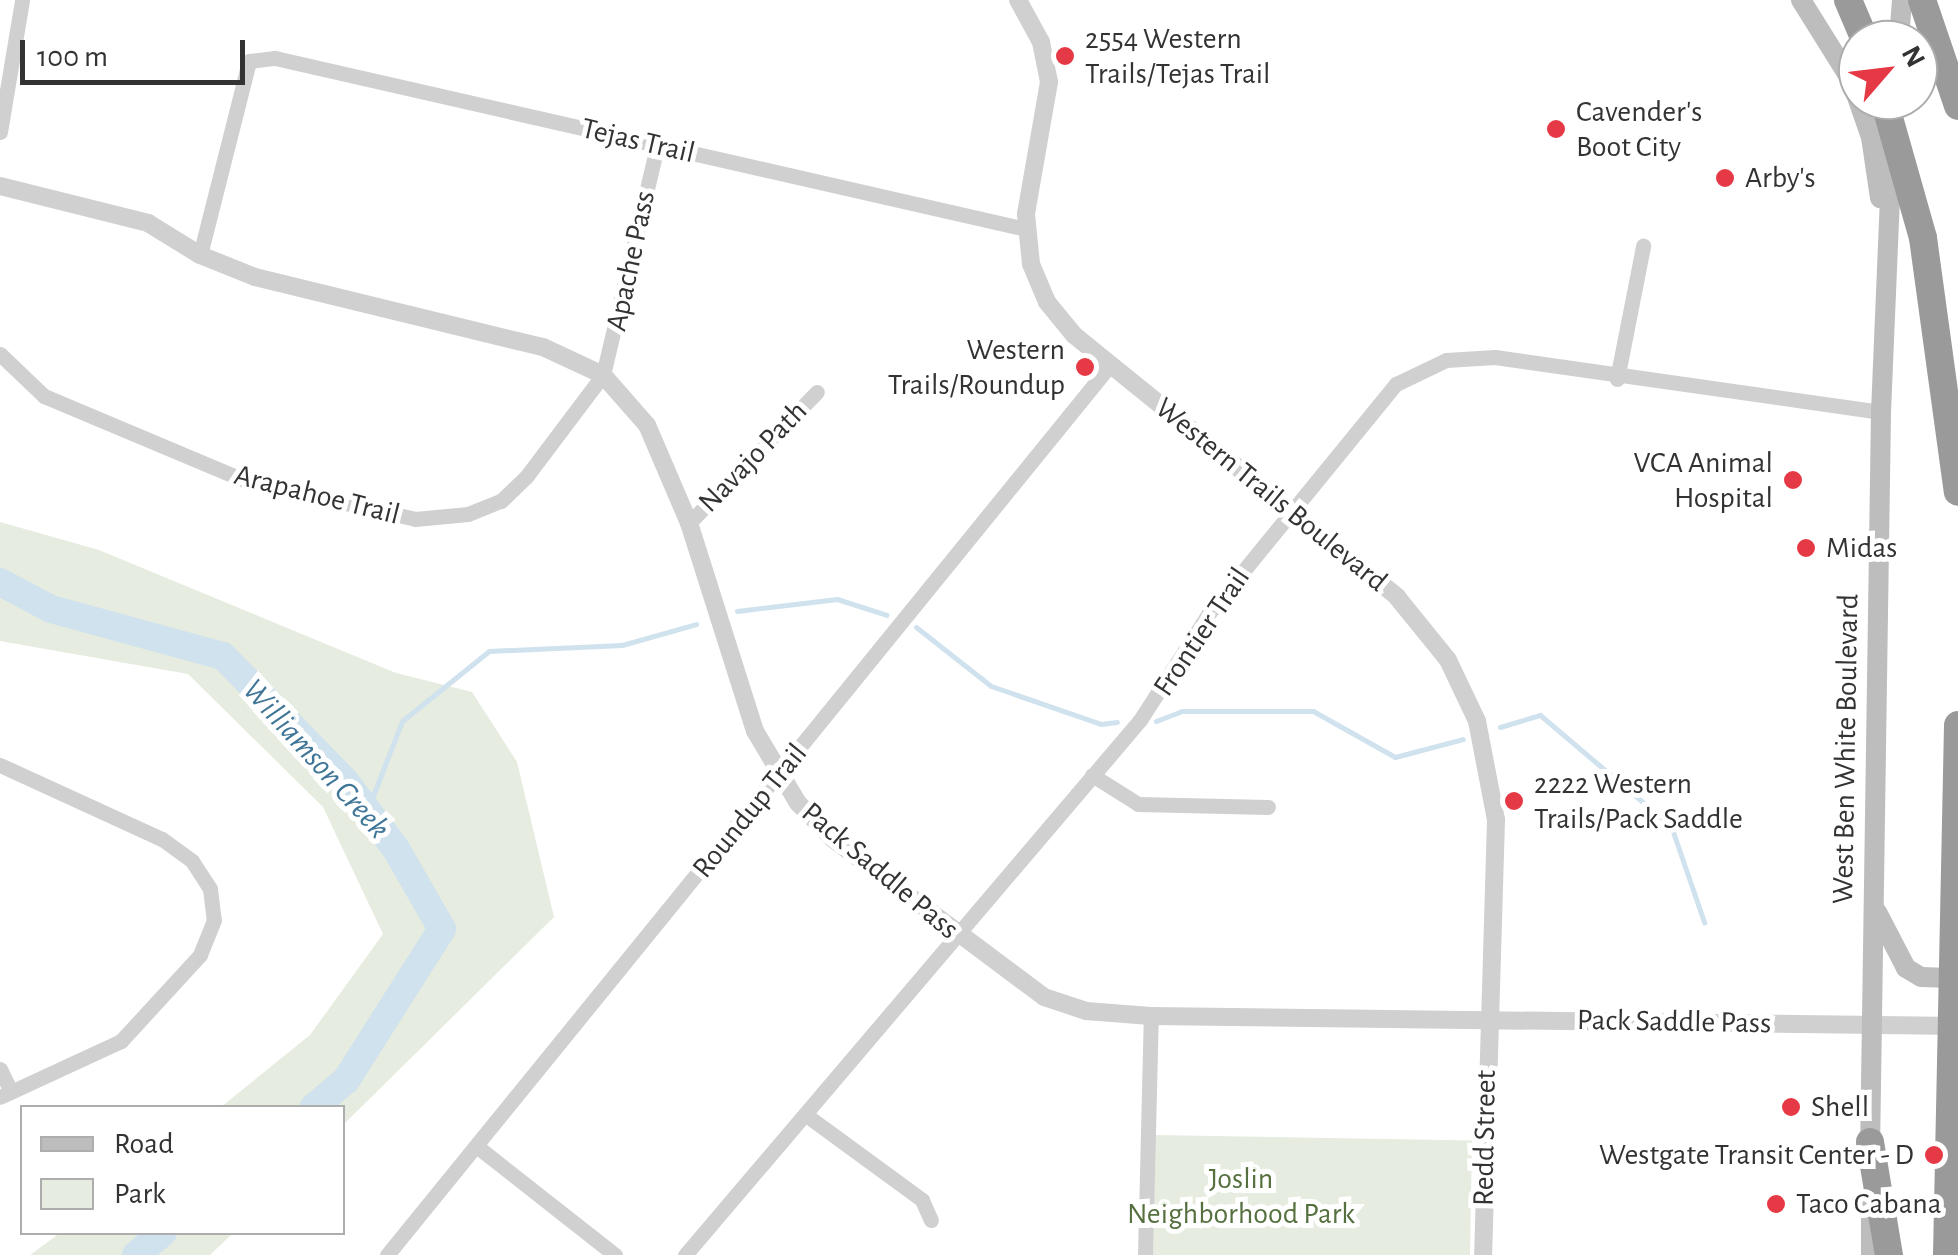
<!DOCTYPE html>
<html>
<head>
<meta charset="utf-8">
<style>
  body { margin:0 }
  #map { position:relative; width:1958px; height:1255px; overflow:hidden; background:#fff; font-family:"Alegreya Sans",sans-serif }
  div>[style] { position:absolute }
  .green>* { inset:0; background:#e6ecdf; transform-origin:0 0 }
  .stream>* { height:5px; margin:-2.5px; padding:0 2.5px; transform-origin:2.5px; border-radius:2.5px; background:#cfe2ee }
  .river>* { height:28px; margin:-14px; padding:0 14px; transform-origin:14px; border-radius:14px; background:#cfe2ee }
  .minor>* { height:15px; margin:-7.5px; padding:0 7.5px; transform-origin:7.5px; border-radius:7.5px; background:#d0d0d0 }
  .tertiary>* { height:18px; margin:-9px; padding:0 9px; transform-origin:9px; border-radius:9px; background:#d0d0d0 }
  .secondary>* { height:20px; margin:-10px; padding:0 10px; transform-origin:10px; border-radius:10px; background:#bdbdbd }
  .motorway>* { height:28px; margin:-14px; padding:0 14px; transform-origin:14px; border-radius:14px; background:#9a9a9a }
  .dots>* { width:28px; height:28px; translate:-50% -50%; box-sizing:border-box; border:5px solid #fff; border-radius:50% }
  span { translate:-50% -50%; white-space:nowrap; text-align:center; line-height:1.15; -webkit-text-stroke:10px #fff; paint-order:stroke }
  .poi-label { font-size:30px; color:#333 }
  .left { translate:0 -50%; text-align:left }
  .right { translate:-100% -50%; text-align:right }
  .street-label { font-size:30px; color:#333 }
  .park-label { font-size:30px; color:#56703f }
  .water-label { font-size:32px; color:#3f7597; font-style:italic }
  .legend { position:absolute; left:20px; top:1105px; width:325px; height:130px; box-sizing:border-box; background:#fff; border:2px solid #adadad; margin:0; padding:12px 18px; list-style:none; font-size:30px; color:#333 }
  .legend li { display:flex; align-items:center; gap:20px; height:50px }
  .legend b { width:50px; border:2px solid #adadad }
  .north { position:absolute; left:1838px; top:20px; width:100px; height:100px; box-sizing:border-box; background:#fff; border:2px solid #adadad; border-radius:50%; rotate:62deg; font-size:28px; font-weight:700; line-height:40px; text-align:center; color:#333 }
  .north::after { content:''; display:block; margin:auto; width:35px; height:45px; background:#e63946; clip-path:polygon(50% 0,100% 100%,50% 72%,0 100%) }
  .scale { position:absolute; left:20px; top:40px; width:225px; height:45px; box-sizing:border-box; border:5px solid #333; border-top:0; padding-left:12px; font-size:30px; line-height:35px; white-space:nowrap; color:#333; -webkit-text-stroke:8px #fff; paint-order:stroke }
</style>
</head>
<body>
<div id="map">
  <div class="green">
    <i style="clip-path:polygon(0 522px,99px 550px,396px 673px,472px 692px,517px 762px,554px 917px,343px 1125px,342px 1108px,221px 1107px,310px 1035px,383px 934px,323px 807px,188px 674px,0 641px)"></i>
    <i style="left:1155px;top:1135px;width:317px;height:120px;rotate:1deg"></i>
    <i style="clip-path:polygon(60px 1233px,60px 1232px,233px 1233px,210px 1255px,30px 1255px)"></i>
  </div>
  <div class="stream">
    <i style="left:737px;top:611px;width:101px;rotate:-6.8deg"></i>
    <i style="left:837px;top:599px;width:52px;rotate:17.7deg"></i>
    <i style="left:916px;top:627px;width:95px;rotate:38.2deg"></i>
    <i style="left:991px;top:686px;width:116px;rotate:19.1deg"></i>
    <i style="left:1101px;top:724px;width:16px;rotate:-7deg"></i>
    <i style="left:1156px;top:721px;width:28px;rotate:-21deg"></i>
    <i style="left:1182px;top:711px;width:131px"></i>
    <i style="left:1313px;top:711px;width:94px;rotate:29.3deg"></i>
    <i style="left:1395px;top:757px;width:70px;rotate:-14.8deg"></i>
    <i style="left:1500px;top:727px;width:42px;rotate:-16.7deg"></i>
    <i style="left:1540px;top:715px;width:172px;rotate:40.3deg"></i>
    <i style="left:1671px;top:826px;width:102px;rotate:71deg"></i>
    <i style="left:367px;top:811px;width:97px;rotate:-68.7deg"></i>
    <i style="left:402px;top:721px;width:112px;rotate:-38.8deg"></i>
    <i style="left:489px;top:651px;width:133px;rotate:-2.6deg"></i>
    <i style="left:622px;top:645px;width:77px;rotate:-15.8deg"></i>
  </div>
  <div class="river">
    <i style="left:0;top:582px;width:58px;rotate:27.9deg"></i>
    <i style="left:51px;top:609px;width:178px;rotate:15.3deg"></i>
    <i style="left:223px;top:656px;width:175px;rotate:45.7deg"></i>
    <i style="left:345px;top:781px;width:85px;rotate:53.1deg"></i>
    <i style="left:396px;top:849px;width:92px;rotate:60.1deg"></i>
    <i style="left:442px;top:929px;width:179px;rotate:122.4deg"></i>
    <i style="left:346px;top:1080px;width:43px;rotate:139.7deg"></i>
    <i style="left:136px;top:1255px;width:35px;rotate:-40deg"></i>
  </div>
  <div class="minor">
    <i style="left:0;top:132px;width:134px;rotate:-80.5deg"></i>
    <i style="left:200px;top:255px;width:200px;rotate:-75.8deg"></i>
    <i style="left:249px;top:61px;width:26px;rotate:-7deg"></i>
    <i style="left:275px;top:58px;width:770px;rotate:12.83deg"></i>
    <i style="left:0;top:354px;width:61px;rotate:43.7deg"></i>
    <i style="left:44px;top:396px;width:217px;rotate:22.8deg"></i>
    <i style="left:244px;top:480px;width:175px;rotate:12.8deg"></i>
    <i style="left:415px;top:519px;width:53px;rotate:-5.4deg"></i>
    <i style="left:468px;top:514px;width:35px;rotate:-22deg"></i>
    <i style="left:501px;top:501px;width:35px;rotate:-44deg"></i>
    <i style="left:526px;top:477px;width:128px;rotate:-53deg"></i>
    <i style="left:603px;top:375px;width:235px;rotate:-76.7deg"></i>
    <i style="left:1617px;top:379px;width:136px;rotate:-78.9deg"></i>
    <i style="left:689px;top:523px;width:183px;rotate:-45.7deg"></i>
    <i style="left:0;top:765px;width:178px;rotate:24.6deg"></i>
    <i style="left:162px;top:839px;width:37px;rotate:36deg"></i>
    <i style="left:192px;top:861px;width:33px;rotate:57deg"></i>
    <i style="left:210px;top:889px;width:31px;rotate:83deg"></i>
    <i style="left:214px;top:920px;width:38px;rotate:112deg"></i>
    <i style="left:200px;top:955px;width:117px;rotate:132.6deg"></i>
    <i style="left:121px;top:1041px;width:133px;rotate:155.2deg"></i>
    <i style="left:1092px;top:775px;width:54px;rotate:32.2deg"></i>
    <i style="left:1138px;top:804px;width:130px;rotate:1.3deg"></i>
    <i style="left:0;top:1069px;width:25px;rotate:64deg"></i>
    <i style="left:806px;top:1115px;width:144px;rotate:36.2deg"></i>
    <i style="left:922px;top:1200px;width:22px;rotate:66deg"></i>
    <i style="left:479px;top:1148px;width:173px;rotate:38.2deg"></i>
    <i style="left:387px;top:1255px;width:1147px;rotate:-50.91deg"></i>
    <i style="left:685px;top:1255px;width:702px;rotate:-49.62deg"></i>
    <i style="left:1140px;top:720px;width:127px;rotate:-57.2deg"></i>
    <i style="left:1209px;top:613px;width:296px;rotate:-50.8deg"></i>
    <i style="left:1396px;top:384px;width:55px;rotate:-25.6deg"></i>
    <i style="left:1446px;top:360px;width:49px;rotate:-3.5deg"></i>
    <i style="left:1495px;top:357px;width:390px;rotate:8.1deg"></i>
    <i style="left:1145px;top:1255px;width:239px;rotate:-88.6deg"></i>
  </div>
  <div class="tertiary">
    <i style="left:1018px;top:0;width:48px;rotate:61.3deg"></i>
    <i style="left:1041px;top:42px;width:41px;rotate:78.7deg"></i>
    <i style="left:1049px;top:82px;width:134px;rotate:99.9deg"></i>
    <i style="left:1026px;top:214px;width:50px;rotate:84.3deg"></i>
    <i style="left:1031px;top:264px;width:41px;rotate:67.2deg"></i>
    <i style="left:1047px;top:302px;width:43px;rotate:50.7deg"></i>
    <i style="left:1074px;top:335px;width:416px;rotate:39deg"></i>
    <i style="left:1397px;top:597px;width:81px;rotate:51deg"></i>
    <i style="left:1448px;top:660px;width:68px;rotate:64.6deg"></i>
    <i style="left:1477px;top:721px;width:101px;rotate:79.1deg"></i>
    <i style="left:1496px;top:820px;width:435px;rotate:91.7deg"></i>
    <i style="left:0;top:186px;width:153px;rotate:14deg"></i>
    <i style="left:148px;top:223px;width:61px;rotate:31.6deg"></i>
    <i style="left:200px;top:255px;width:59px;rotate:21.8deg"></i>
    <i style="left:255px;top:277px;width:296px;rotate:13.7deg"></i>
    <i style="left:543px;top:347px;width:66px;rotate:25deg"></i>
    <i style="left:603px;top:375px;width:67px;rotate:48.7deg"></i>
    <i style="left:647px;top:425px;width:107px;rotate:66.8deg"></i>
    <i style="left:689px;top:523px;width:218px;rotate:72.4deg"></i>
    <i style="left:755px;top:731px;width:84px;rotate:59.2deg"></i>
    <i style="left:798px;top:803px;width:50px;rotate:45.8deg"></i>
    <i style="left:833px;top:839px;width:264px;rotate:36.8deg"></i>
    <i style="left:1044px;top:997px;width:44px;rotate:18.4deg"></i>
    <i style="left:1086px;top:1011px;width:65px;rotate:4.4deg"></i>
    <i style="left:1151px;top:1016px;width:807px;rotate:0.71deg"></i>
  </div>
  <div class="secondary">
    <i style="left:1801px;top:0;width:94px;rotate:58deg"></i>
    <i style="left:1851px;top:80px;width:60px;rotate:70.7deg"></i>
    <i style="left:1871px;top:137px;width:62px;rotate:81.6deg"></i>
    <i style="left:1899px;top:40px;width:40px;rotate:-85.7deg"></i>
    <i style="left:1877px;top:912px;width:63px;rotate:62.6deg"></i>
    <i style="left:1906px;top:968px;width:17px;rotate:31deg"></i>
    <i style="left:1921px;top:977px;width:37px;rotate:2deg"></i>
    <i style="left:1870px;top:1153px;width:741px;rotate:-89.15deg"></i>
    <i style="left:1881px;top:412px;width:265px;rotate:-87.6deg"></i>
    <i style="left:1871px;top:1255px;width:48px;rotate:-90deg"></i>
  </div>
  <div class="motorway">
    <i style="left:1848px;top:0;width:43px;rotate:67deg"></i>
    <i style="left:1922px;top:0;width:112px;rotate:71.2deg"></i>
    <i style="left:1884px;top:100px;width:143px;rotate:74.2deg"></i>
    <i style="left:1923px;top:238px;width:256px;rotate:82.2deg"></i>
    <i style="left:1870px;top:1142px;width:115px;rotate:80.5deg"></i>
    <i style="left:1947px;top:1255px;width:530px;rotate:-88.81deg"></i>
  </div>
  <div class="dots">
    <i style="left:1065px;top:56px;background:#e63946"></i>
    <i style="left:1556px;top:129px;background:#e63946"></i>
    <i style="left:1725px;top:178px;background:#e63946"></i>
    <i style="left:1085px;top:367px;background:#e63946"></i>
    <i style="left:1793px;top:480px;background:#e63946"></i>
    <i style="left:1806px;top:548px;background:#e63946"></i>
    <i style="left:1514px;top:801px;background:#e63946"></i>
    <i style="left:1791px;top:1107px;background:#e63946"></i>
    <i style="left:1934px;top:1155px;background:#e63946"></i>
    <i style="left:1776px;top:1204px;background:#e63946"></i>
  </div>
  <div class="poi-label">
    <span class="left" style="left:1085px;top:56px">2554 Western<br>Trails/Tejas Trail</span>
    <span class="left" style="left:1576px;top:129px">Cavender's<br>Boot City</span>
    <span class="left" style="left:1745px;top:178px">Arby's</span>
    <span class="right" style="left:1065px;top:367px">Western<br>Trails/Roundup</span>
    <span class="right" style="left:1773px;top:480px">VCA Animal<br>Hospital</span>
    <span class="left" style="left:1826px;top:548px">Midas</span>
    <span class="left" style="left:1534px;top:801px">2222 Western<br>Trails/Pack Saddle</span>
    <span class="left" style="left:1811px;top:1107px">Shell</span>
    <span class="right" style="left:1914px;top:1155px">Westgate Transit Center - D</span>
    <span class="left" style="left:1796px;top:1204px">Taco Cabana</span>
  </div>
  <div class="street-label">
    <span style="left:638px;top:141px;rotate:13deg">Tejas Trail</span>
    <span style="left:631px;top:261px;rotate:-78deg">Apache Pass</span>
    <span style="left:753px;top:457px;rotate:-46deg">Navajo Path</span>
    <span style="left:317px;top:495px;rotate:14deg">Arapahoe Trail</span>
    <span style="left:1271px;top:495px;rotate:39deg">Western Trails Boulevard</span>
    <span style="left:1202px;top:632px;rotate:-56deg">Frontier Trail</span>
    <span style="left:1846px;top:749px;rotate:-89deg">West Ben White Boulevard</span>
    <span style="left:750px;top:811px;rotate:-51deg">Roundup Trail</span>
    <span style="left:880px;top:871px;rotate:40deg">Pack Saddle Pass</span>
    <span style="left:1674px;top:1022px;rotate:1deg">Pack Saddle Pass</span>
    <span style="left:1485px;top:1138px;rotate:-89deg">Redd Street</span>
  </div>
  <div class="park-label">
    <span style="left:1241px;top:1196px">Joslin<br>Neighborhood Park</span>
  </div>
  <div class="water-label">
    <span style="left:316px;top:759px;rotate:48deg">Williamson Creek</span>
  </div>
  <ul class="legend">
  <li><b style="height:12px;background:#bdbdbd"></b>Road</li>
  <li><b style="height:28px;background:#e6ecdf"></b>Park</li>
  </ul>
  <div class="north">N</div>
  <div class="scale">100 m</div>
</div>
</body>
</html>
